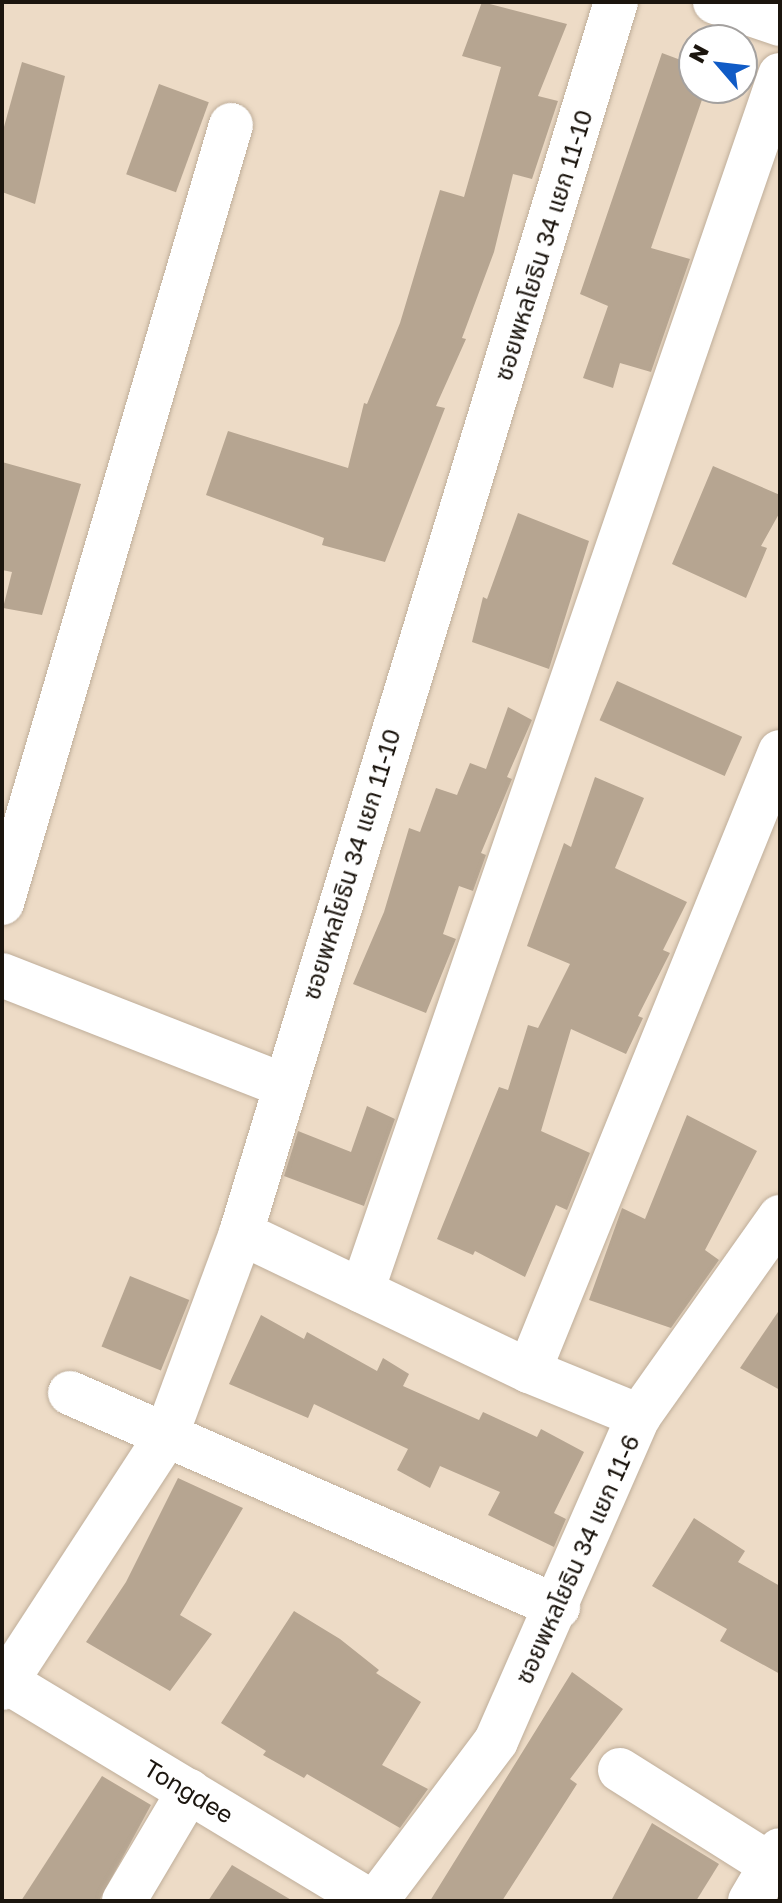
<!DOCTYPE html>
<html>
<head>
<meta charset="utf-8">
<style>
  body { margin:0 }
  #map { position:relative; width:782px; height:1903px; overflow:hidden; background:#eddbc6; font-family:"Golos Text","Noto Sans Thai",sans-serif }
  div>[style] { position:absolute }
  .building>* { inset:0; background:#b6a591; transform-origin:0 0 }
  .roads { filter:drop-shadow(0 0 2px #bfae9a) drop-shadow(0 0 2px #bfae9a) }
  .minor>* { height:44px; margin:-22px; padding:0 22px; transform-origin:22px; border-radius:22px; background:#fff }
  span { translate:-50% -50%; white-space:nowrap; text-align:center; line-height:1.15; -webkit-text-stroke:6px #fff; paint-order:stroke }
  .street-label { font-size:24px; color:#1b150e }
  .frame { position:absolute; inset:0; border:4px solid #1b150e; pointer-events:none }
  .north { position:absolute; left:678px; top:24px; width:80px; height:80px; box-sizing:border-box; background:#fff; border:2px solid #a4a19f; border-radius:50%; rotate:298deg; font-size:22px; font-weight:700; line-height:32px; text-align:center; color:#1b150e }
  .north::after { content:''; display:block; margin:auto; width:28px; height:36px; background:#105bc6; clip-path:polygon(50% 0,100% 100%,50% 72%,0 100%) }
</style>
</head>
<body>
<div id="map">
  <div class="building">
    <i style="clip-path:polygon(482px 2px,567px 24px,538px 96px,558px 101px,532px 179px,513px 174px,494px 252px,462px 338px,466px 339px,436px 406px,445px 408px,385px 562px,322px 545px,324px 538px,206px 495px,228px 431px,348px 468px,364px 403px,367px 404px,400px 323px,440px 190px,464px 197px,501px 67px,462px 56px)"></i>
    <i style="clip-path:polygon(662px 53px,694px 65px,694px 88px,706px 88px,651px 248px,690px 259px,651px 372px,620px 363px,613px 388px,583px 378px,608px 306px,580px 294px)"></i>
    <i style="clip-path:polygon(22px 62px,65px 76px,35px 204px,2px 192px,2px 134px)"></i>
    <i style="left:159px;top:84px;width:53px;height:96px;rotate:20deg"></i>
    <i style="clip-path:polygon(2px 462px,81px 484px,42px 615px,3px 608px,12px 572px,2px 570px)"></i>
    <i style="clip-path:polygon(713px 466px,780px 495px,780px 512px,761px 546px,767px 548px,746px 598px,672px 564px)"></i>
    <i style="clip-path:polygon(518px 513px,589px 541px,549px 669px,472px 642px,483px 597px,487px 599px)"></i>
    <i style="left:617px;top:681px;width:137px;height:43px;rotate:24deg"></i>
    <i style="clip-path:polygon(508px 707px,532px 720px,507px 777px,512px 779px,481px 853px,486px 855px,473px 891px,459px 886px,443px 934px,456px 939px,426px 1013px,353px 984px,384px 912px,409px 828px,420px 832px,436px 788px,457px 795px,470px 763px,486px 769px)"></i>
    <i style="clip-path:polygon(595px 777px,644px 798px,615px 868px,687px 902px,663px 950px,670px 953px,638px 1016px,643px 1018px,626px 1054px,571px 1029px,541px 1131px,590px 1153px,567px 1210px,556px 1205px,525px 1277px,475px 1251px,473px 1255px,437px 1239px,499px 1087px,508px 1090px,528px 1025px,538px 1028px,570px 964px,527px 946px,564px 843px,571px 847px)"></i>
    <i style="clip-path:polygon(367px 1106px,395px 1119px,364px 1206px,284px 1176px,298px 1131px,351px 1152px)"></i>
    <i style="clip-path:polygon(687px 1115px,757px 1151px,705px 1250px,719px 1260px,671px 1328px,589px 1300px,622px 1208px,645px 1219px)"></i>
    <i style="left:130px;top:1276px;width:64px;height:76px;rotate:22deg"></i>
    <i style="clip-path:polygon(780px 1309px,780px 1390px,740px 1368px)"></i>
    <i style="clip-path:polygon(261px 1315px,304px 1339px,307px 1332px,377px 1371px,383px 1358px,409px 1374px,403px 1386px,479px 1420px,483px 1412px,537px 1437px,541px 1429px,584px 1452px,554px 1513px,566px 1519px,554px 1547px,488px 1515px,500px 1492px,440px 1466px,430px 1488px,397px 1470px,408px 1449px,314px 1404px,308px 1418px,229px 1384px)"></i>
    <i style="clip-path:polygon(178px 1478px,243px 1508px,180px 1615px,212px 1634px,170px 1691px,86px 1642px,126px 1582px)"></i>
    <i style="clip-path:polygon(694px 1518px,745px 1551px,738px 1562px,780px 1586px,780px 1674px,720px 1641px,727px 1629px,652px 1586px)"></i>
    <i style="clip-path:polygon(294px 1611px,340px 1639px,379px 1670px,376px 1673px,421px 1702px,382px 1765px,428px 1789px,400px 1828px,307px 1774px,304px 1778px,263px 1755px,266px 1751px,221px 1723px)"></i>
    <i style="clip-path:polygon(572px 1672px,623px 1709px,570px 1779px,577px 1784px,502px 1901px,430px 1901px)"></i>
    <i style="clip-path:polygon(102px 1776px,151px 1805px,99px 1901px,21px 1901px)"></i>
    <i style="clip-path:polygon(652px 1823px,719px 1864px,696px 1901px,611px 1901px)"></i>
    <i style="clip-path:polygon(232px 1865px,293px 1901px,208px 1901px)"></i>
  </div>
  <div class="roads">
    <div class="minor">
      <i style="left:715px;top:2px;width:69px;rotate:18.7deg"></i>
      <i style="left:2px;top:903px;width:811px;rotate:-73.6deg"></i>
      <i style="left:2px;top:975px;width:301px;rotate:21.4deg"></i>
      <i style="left:241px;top:1233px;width:319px;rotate:25.6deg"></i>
      <i style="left:529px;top:1371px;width:119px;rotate:22.2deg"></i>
      <i style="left:362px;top:1291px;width:1286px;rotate:-71.03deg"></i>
      <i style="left:529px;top:1371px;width:668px;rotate:-67.93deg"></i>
      <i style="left:70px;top:1393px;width:533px;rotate:23.68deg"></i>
      <i style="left:7px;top:1682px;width:424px;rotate:31.1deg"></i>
      <i style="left:2px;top:1688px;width:301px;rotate:-56.9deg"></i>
      <i style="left:166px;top:1436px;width:216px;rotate:-69.7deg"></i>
      <i style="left:241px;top:1233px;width:1287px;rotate:-73.06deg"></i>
      <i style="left:620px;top:1770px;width:178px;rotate:32.2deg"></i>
      <i style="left:124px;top:1901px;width:128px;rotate:-59.4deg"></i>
      <i style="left:376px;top:1901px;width:200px;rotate:-53.1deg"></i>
      <i style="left:496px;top:1741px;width:355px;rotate:-66.3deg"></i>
      <i style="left:639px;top:1416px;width:244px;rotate:-54.7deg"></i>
      <i style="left:750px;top:1901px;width:59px;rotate:-59.5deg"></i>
    </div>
  </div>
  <div class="street-label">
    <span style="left:543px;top:245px;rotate:-73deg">ซอยพหลโยธิน 34 แยก 11-10</span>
    <span style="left:351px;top:864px;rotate:-73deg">ซอยพหลโยธิน 34 แยก 11-10</span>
    <span style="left:577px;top:1559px;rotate:-66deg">ซอยพหลโยธิน 34 แยก 11-6</span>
    <span style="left:189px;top:1791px;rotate:31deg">Tongdee</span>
  </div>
  <div class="frame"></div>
  <div class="north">N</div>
</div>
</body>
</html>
